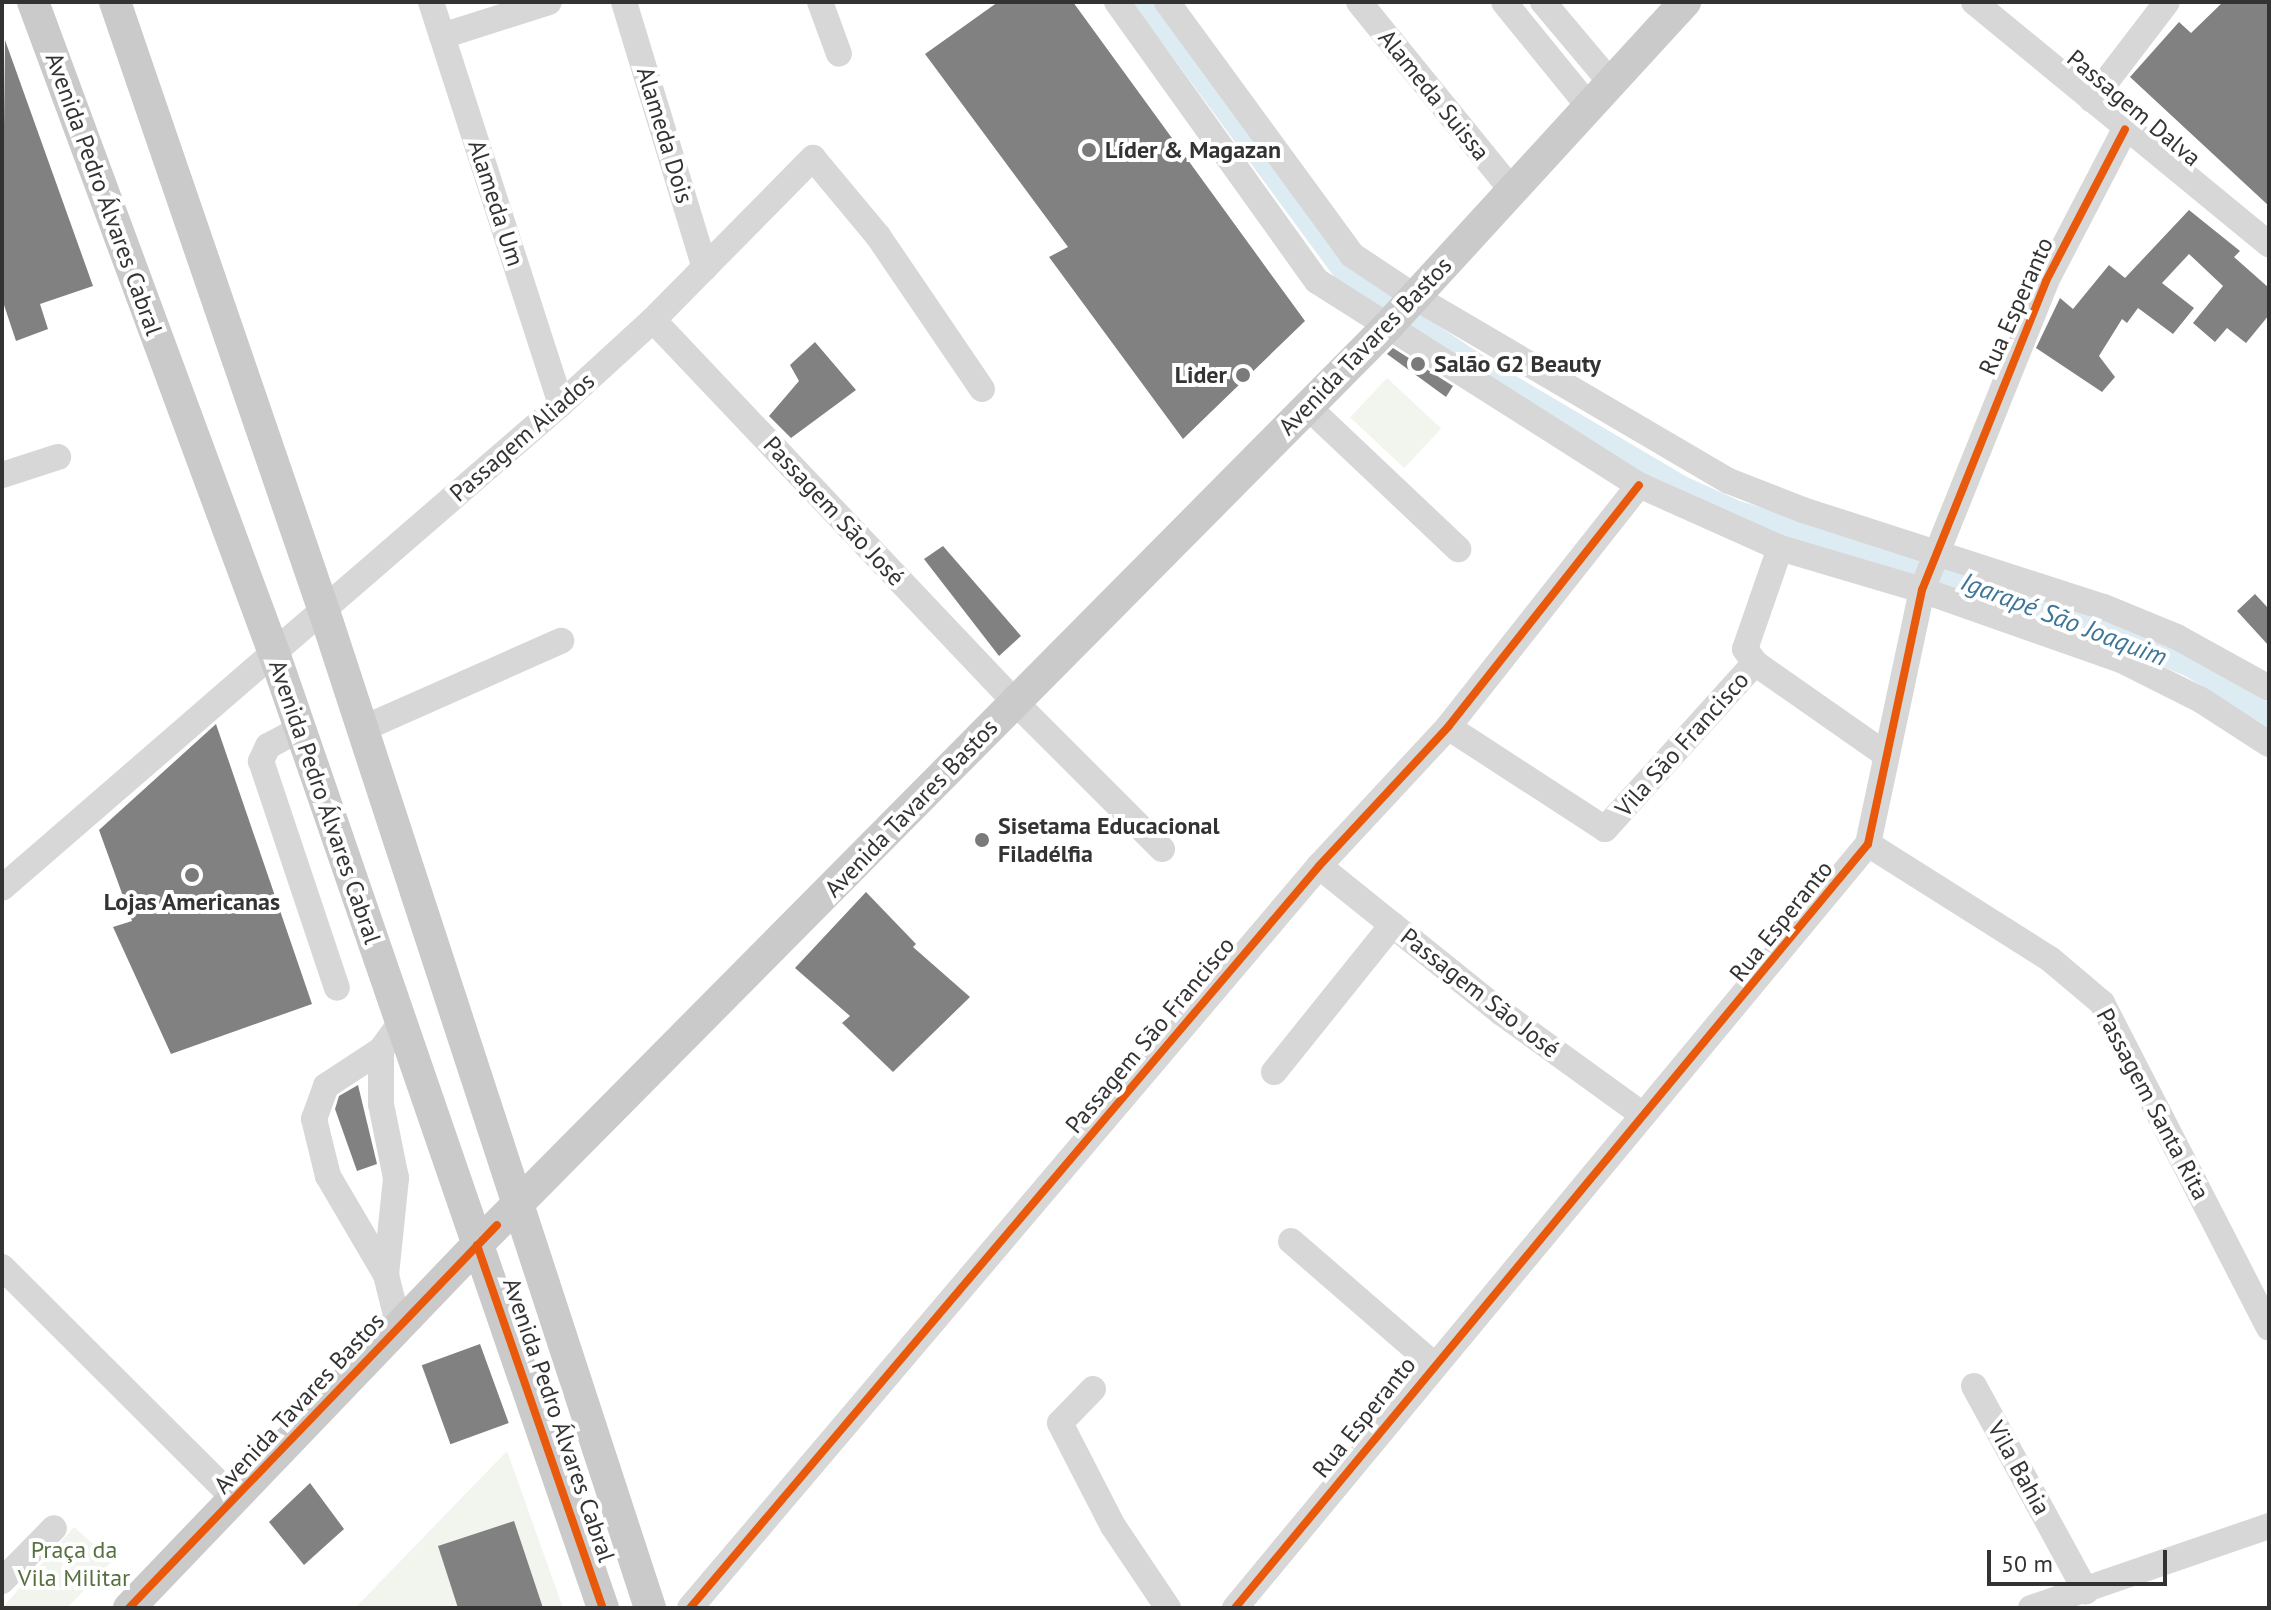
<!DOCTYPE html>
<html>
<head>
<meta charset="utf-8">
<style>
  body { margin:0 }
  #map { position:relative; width:2271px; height:1610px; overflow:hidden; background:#fff; font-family:"PT Sans",sans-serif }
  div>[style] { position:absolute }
  .green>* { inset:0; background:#f1f5ed; transform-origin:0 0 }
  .water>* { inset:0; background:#ddebf3 }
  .building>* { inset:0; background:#818181; transform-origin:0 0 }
  .minor>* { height:26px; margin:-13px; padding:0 13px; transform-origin:13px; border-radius:13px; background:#d7d7d7 }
  .major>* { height:32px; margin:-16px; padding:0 16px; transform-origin:16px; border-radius:16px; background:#cacaca }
  .cycleway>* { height:8px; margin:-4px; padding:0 4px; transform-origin:4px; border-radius:4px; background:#e8590c }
  .dots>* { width:22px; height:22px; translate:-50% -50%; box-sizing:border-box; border:4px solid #fff; border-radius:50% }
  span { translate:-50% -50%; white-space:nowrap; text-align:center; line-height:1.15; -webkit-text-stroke:8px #fff; paint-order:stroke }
  .street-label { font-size:24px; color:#333 }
  .poi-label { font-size:24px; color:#333; font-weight:700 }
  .left { translate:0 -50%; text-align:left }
  .right { translate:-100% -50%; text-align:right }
  .park-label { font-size:24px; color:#56703f }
  .water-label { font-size:26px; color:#3f7597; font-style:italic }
  .frame { position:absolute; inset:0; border:4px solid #333; pointer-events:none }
  .scale { position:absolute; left:1987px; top:1550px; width:180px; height:36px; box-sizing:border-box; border:4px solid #333; border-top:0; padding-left:10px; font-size:24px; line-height:28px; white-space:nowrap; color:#333; -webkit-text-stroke:6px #fff; paint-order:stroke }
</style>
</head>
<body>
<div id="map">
  <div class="green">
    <i style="left:1387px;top:378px;width:74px;height:54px;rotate:43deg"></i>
    <i style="clip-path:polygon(507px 1451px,563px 1608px,355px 1608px)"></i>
    <i style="clip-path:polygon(74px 1527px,112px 1561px,67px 1608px,2px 1608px)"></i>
  </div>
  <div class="water">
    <i style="clip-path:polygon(1132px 2px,1159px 2px,1351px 267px,1494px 363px,1687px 477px,1740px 501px,2033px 591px,2164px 643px,2269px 703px,2269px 728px,2187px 677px,2090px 634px,1796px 542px,1648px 482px,1338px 282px)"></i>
  </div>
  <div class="building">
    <i style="clip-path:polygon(998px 2px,1073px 2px,1305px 321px,1183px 439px,1049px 257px,1068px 247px,925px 54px)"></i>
    <i style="clip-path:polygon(2223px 2px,2269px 2px,2269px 206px,2130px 77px,2179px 22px,2191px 33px)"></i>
    <i style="clip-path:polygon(5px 40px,93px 286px,40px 304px,48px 329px,16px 341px,2px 299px)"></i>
    <i style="clip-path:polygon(2189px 210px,2240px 251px,2234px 257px,2269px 288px,2269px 315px,2246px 343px,2227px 328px,2215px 342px,2193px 323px,2223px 286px,2189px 254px,2162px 283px,2194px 308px,2173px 334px,2138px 308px,2127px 323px,2122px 319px,2099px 356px,2115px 377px,2102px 392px,2036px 348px,2060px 298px,2073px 309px,2109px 265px,2125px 278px)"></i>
    <i style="clip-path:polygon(815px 342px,856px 390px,791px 438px,769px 416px,799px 381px,790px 365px)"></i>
    <i style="clip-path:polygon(1393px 348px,1453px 386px,1446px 397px,1387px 354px)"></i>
    <i style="clip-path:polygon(943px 546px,1021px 636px,999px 656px,924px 559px)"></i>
    <i style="clip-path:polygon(2255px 594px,2269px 609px,2269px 646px,2237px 611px)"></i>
    <i style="clip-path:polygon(216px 724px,312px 1004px,171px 1054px,113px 927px,132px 921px,99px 830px)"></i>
    <i style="clip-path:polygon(866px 892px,916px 944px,913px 947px,970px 997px,893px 1072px,842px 1023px,850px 1016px,795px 968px)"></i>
    <i style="clip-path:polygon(358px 1085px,377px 1164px,357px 1171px,335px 1109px,339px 1096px)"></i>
    <i style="left:480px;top:1344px;width:84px;height:62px;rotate:70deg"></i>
    <i style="clip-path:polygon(310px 1483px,344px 1529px,304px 1565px,269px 1522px)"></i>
    <i style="clip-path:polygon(514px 1521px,543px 1608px,458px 1608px,438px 1546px)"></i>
  </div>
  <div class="minor">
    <i style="left:431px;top:2px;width:422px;rotate:72.1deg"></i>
    <i style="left:624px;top:2px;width:278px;rotate:73.1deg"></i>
    <i style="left:820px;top:2px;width:55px;rotate:69.9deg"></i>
    <i style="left:1117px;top:2px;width:343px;rotate:54.4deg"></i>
    <i style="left:1317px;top:281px;width:381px;rotate:32.4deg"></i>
    <i style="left:1639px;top:485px;width:154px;rotate:24.1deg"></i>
    <i style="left:1780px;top:548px;width:148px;rotate:16.5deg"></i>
    <i style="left:1922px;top:590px;width:211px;rotate:19.4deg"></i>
    <i style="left:2121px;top:660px;width:89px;rotate:26.6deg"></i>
    <i style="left:2201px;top:700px;width:81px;rotate:32.9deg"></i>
    <i style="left:1167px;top:2px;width:313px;rotate:53.8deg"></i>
    <i style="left:1352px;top:255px;width:76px;rotate:33.7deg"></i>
    <i style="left:1415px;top:297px;width:364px;rotate:30.4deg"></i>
    <i style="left:1729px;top:481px;width:79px;rotate:21.4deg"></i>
    <i style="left:1803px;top:510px;width:316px;rotate:17.9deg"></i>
    <i style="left:2104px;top:607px;width:79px;rotate:22.3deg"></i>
    <i style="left:2177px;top:637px;width:105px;rotate:29deg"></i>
    <i style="left:1359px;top:2px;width:240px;rotate:50.9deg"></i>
    <i style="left:1504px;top:2px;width:136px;rotate:50.9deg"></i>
    <i style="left:1543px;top:2px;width:107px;rotate:49.9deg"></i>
    <i style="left:1974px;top:2px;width:382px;rotate:39.4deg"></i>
    <i style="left:442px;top:36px;width:112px;rotate:-17.6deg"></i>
    <i style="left:2092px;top:100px;width:123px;rotate:-52.6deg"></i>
    <i style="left:653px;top:320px;width:526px;rotate:46.54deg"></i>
    <i style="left:1015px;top:702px;width:208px;rotate:45deg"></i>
    <i style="left:1308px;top:407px;width:207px;rotate:43.4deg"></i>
    <i style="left:2px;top:475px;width:59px;rotate:-17.8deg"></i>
    <i style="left:1780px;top:548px;width:107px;rotate:109.1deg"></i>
    <i style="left:1745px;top:649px;width:17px;rotate:54deg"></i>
    <i style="left:1755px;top:663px;width:159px;rotate:35deg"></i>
    <i style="left:1448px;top:727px;width:187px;rotate:33deg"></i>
    <i style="left:1605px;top:829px;width:224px;rotate:-47.9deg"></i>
    <i style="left:300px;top:729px;width:36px;rotate:152deg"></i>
    <i style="left:268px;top:746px;width:17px;rotate:115deg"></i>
    <i style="left:261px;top:761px;width:239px;rotate:71.5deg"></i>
    <i style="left:362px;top:729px;width:218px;rotate:-23.9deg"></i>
    <i style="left:1868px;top:844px;width:215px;rotate:32.3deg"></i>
    <i style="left:2050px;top:959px;width:68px;rotate:40.2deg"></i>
    <i style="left:2102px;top:1003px;width:365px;rotate:62.8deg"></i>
    <i style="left:1319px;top:866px;width:235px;rotate:38.8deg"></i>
    <i style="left:1502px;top:1013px;width:174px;rotate:35.9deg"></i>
    <i style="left:2px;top:888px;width:739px;rotate:-40.89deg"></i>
    <i style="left:561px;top:404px;width:125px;rotate:-42.4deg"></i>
    <i style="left:653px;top:320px;width:228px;rotate:-45.4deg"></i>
    <i style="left:813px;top:158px;width:102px;rotate:50.2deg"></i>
    <i style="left:878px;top:236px;width:185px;rotate:55.8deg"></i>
    <i style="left:381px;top:1050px;width:66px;rotate:146.8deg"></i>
    <i style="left:326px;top:1086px;width:35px;rotate:110deg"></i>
    <i style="left:314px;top:1119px;width:59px;rotate:76.2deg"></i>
    <i style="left:328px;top:1176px;width:115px;rotate:59.6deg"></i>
    <i style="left:1274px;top:1072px;width:189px;rotate:-51.2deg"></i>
    <i style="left:1291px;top:1241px;width:188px;rotate:40.9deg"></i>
    <i style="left:2px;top:1267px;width:330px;rotate:44.9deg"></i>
    <i style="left:399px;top:1327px;width:54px;rotate:-104deg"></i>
    <i style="left:386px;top:1275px;width:98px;rotate:-84.1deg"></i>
    <i style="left:396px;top:1178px;width:76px;rotate:-101.5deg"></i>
    <i style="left:381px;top:1104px;width:54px;rotate:-90deg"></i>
    <i style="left:381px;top:1050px;width:34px;rotate:-54deg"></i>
    <i style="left:1974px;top:1386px;width:234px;rotate:61.4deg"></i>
    <i style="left:1093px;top:1389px;width:47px;rotate:134.1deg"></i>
    <i style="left:1060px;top:1423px;width:116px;rotate:62.8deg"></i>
    <i style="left:1113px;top:1526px;width:99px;rotate:56.1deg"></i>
    <i style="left:2px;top:1581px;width:74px;rotate:-45.5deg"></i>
    <i style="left:690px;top:1608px;width:973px;rotate:-49.71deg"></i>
    <i style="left:1319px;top:866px;width:190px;rotate:-47.1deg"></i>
    <i style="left:1448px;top:727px;width:308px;rotate:-51.7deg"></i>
    <i style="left:1235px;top:1608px;width:992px;rotate:-50.36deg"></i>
    <i style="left:1868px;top:844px;width:260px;rotate:-78deg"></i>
    <i style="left:1922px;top:590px;width:333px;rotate:-68.1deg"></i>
    <i style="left:2046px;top:281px;width:171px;rotate:-62.5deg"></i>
    <i style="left:2031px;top:1608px;width:252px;rotate:-19deg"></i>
  </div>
  <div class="major">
    <i style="left:33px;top:2px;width:694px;rotate:69.69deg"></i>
    <i style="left:274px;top:653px;width:1010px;rotate:70.99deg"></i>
    <i style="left:115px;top:2px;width:644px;rotate:71.06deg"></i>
    <i style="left:324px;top:611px;width:1049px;rotate:71.89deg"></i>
    <i style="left:129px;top:1608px;width:503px;rotate:-46.21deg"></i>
    <i style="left:477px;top:1245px;width:1294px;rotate:-45.25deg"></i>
    <i style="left:1388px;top:326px;width:440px;rotate:-47.5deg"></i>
  </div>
  <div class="cycleway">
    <i style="left:477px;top:1245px;width:384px;rotate:70.9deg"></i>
    <i style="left:129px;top:1608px;width:531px;rotate:-46.14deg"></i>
    <i style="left:690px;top:1608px;width:973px;rotate:-49.71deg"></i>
    <i style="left:1319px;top:866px;width:190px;rotate:-47.1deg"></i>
    <i style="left:1448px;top:727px;width:308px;rotate:-51.7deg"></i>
    <i style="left:1235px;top:1608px;width:992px;rotate:-50.36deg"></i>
    <i style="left:1868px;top:844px;width:260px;rotate:-78deg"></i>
    <i style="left:1922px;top:590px;width:333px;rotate:-68.1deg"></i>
    <i style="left:2046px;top:281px;width:171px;rotate:-62.5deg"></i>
  </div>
  <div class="dots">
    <i style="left:1089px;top:150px;background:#7a7a7a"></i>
    <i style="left:1418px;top:364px;background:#7a7a7a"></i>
    <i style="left:1243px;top:375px;background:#7a7a7a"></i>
    <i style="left:982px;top:840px;background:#7a7a7a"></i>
    <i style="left:192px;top:875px;background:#7a7a7a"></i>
  </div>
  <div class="street-label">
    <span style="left:1434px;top:95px;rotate:51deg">Alameda Suissa</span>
    <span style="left:2134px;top:108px;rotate:40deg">Passagem Dalva</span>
    <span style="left:665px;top:135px;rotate:73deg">Alameda Dois</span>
    <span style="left:104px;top:194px;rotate:70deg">Avenida Pedro Álvares Cabral</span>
    <span style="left:496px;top:203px;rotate:72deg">Alameda Um</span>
    <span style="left:2016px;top:306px;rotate:-66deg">Rua Esperanto</span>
    <span style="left:1365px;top:346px;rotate:-46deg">Avenida Tavares Bastos</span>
    <span style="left:522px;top:437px;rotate:-41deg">Passagem Aliados</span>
    <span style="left:834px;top:511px;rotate:47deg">Passagem São José</span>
    <span style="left:1682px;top:744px;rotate:-48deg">Vila São Francisco</span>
    <span style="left:325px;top:802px;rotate:71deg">Avenida Pedro Álvares Cabral</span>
    <span style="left:911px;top:808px;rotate:-46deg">Avenida Tavares Bastos</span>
    <span style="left:1781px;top:921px;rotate:-51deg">Rua Esperanto</span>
    <span style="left:1480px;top:993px;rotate:38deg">Passagem São José</span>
    <span style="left:1150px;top:1035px;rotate:-50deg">Passagem São Francisco</span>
    <span style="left:2153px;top:1104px;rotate:62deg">Passagem Santa Rita</span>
    <span style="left:299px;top:1403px;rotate:-47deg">Avenida Tavares Bastos</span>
    <span style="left:1364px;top:1417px;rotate:-51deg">Rua Esperanto</span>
    <span style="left:559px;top:1420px;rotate:71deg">Avenida Pedro Álvares Cabral</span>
    <span style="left:2019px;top:1468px;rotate:61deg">Vila Bahia</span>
  </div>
  <div class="poi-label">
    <span class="left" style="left:1105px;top:150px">Líder &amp; Magazan</span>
    <span class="left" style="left:1434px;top:364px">Salão G2 Beauty</span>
    <span class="right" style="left:1227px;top:375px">Lider</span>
    <span class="left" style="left:998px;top:840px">Sisetama Educacional<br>Filadélfia</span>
    <span style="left:192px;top:902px">Lojas Americanas</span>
  </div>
  <div class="park-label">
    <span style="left:74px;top:1564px">Praça da<br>Vila Militar</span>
  </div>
  <div class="water-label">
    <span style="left:2064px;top:619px;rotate:21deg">Igarapé São Joaquim</span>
  </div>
  <div class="frame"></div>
  <div class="scale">50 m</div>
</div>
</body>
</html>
